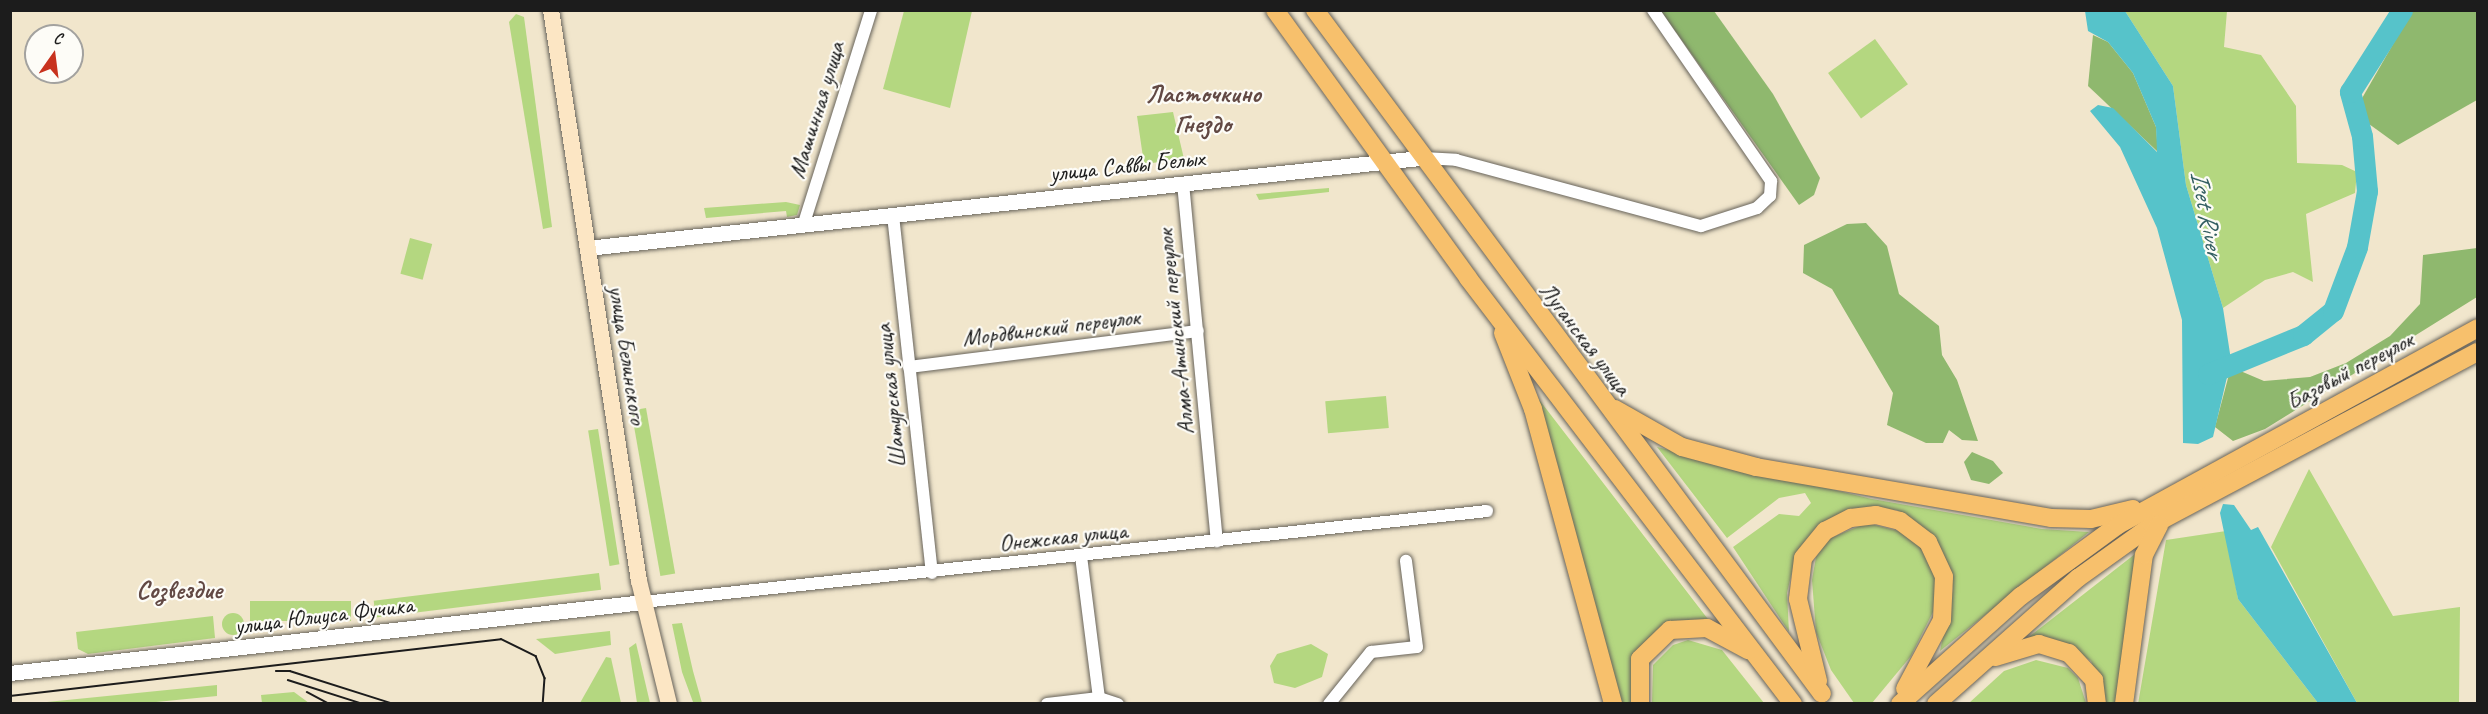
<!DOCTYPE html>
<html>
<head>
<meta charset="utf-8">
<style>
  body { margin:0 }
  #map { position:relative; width:2488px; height:714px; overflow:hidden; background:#f1e6cc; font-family:Caveat,sans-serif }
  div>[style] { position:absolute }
  .green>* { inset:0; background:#b4d780; transform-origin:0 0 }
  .round { border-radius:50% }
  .forest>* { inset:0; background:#8fb86e }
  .water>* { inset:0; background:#56c3ca }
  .river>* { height:21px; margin:-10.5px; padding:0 10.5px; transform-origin:10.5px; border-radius:10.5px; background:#56c3ca }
  .roads { filter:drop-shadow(0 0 2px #67635a) drop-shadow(0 0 2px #67635a) }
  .minor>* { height:12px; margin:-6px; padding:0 6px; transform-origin:6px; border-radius:6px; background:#fff }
  .tertiary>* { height:15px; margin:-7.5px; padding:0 7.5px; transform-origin:7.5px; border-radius:7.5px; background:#fff }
  .secondary>* { height:16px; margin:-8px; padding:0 8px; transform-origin:8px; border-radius:8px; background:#fce6c4 }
  .primary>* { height:18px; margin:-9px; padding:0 9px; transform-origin:9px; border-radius:9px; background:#f7c06c }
  .tram>* { height:1.5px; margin:-0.75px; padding:0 0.75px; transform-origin:0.75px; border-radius:0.75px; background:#1c1c1c }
  span { translate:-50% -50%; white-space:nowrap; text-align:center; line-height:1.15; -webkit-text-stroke:4.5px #fdfcf7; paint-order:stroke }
  .street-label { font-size:24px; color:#1c1c1c }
  .neighbourhood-label { font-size:26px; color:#624944; font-weight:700 }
  .water-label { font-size:26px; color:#335f62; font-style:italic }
  .frame { position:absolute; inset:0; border:12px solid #1c1c1c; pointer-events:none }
  .north { position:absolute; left:24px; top:24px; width:60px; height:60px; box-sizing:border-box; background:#fdfcf7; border:2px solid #a3a29f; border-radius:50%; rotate:14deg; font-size:16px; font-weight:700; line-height:24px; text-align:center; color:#1c1c1c }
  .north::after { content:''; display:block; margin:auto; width:21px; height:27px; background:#c8321e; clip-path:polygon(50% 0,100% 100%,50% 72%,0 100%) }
</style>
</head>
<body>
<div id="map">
  <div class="green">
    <i style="clip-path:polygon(904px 11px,972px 11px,950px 108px,883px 89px)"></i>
    <i style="clip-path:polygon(2125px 11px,2227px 11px,2224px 47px,2261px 55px,2296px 106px,2297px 163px,2342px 165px,2357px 172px,2355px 193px,2306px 214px,2313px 282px,2293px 272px,2265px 280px,2223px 308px,2186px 185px,2173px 86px)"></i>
    <i style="clip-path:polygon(516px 14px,524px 17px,552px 227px,543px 229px,509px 22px)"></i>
    <i style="left:1875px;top:39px;width:56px;height:58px;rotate:54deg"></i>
    <i style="clip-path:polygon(1173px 112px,1184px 159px,1144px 164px,1137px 116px)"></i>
    <i style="clip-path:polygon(1329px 188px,1329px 192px,1259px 200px,1256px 194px)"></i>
    <i style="clip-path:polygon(786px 202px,800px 205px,797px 215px,787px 217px,786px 211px,706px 218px,704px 208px)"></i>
    <i style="left:410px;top:238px;width:23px;height:37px;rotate:15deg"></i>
    <i style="clip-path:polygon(1534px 393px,1714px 627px,1687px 622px,1632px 667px,1633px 703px,1621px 703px)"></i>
    <i style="left:1386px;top:396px;width:32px;height:61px;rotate:85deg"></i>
    <i style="left:646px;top:408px;width:168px;height:15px;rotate:80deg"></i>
    <i style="left:598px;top:429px;width:137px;height:10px;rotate:81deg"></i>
    <i style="clip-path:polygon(1657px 447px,1872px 499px,2042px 529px,2089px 532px,1940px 651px,1953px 589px,1944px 558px,1925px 530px,1897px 510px,1861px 508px,1796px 555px,1787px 593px,1789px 632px,1733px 547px,1779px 514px,1799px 516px,1811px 503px,1805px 493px,1779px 498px,1727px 538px)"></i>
    <i style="clip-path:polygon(2309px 469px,2393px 616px,2460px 607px,2459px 703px,2357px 703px,2271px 547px)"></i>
    <i style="clip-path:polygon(1867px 523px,1910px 534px,1928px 551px,1937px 579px,1933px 612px,1911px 656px,1872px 703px,1854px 703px,1831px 670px,1816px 632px,1812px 580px,1816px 557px,1828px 539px)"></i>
    <i style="clip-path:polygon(2226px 531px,2238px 599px,2318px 703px,2138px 704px,2166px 540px)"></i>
    <i style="clip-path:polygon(2135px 554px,2117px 703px,2106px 703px,2091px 661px,2064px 643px,2025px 640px)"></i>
    <i style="left:599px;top:573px;width:17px;height:227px;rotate:83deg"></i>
    <i style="left:351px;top:601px;width:20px;height:101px;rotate:90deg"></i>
    <i class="round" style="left:222px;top:613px;width:22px;height:22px"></i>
    <i style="clip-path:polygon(213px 616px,215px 638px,88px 654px,78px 649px,76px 632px)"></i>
    <i style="clip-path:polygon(682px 623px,693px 671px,702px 703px,693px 702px,682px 672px,672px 624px)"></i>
    <i style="clip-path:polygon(610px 631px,611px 645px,555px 654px,536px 639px)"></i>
    <i style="clip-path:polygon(1688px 640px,1722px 650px,1764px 703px,1652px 703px,1653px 665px,1673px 645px)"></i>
    <i style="clip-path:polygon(636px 643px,650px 703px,637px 703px,629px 648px)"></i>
    <i style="clip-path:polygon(1311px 644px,1328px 654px,1322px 677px,1295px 688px,1274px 683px,1270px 666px,1277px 654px)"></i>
    <i style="clip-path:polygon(606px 657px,611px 658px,621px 703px,580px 703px)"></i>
    <i style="clip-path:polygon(2036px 660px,2068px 668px,2078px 678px,2086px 703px,1969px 703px,2004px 671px)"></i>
    <i style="clip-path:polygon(217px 685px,217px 696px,146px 703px,37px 703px)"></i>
    <i style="clip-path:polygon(294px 692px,309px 703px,262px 703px,261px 695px)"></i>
  </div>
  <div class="forest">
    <i style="clip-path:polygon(1661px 11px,1714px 11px,1773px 94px,1820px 178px,1814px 195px,1799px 205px)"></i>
    <i style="clip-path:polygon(2412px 11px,2477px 11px,2477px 100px,2398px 145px,2369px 124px,2361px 100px)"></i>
    <i style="clip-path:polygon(2093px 35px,2108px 42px,2133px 73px,2156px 127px,2158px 152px,2088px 86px)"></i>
    <i style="clip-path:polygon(1866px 223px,1887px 246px,1899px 294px,1939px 326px,1942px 355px,1957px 380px,1978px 441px,1962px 440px,1949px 430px,1943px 443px,1926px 443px,1887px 425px,1893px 393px,1832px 289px,1803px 273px,1804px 245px,1847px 224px)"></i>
    <i style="clip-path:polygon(2477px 248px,2477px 297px,2265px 429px,2233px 441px,2215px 427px,2231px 367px,2264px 381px,2310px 377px,2346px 363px,2390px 336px,2420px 304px,2423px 255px)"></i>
    <i style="clip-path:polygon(1972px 452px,1993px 461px,2003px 473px,1989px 484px,1971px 480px,1964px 462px)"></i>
  </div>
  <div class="water">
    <i style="clip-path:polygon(2085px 11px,2125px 11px,2173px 86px,2186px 185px,2223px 308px,2231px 360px,2213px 437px,2198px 444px,2183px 443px,2182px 320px,2157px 228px,2120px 147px,2090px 111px,2098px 105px,2113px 108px,2157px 152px,2156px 127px,2133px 73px,2108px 42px,2088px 31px)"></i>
    <i style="clip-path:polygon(2223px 504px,2234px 505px,2251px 530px,2258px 527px,2357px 703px,2318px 703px,2238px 599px,2220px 513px)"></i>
  </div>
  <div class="river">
    <i style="left:2208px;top:374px;width:103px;rotate:-22.3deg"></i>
    <i style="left:2303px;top:335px;width:38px;rotate:-39deg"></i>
    <i style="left:2333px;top:311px;width:68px;rotate:-69.4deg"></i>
    <i style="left:2357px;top:247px;width:57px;rotate:-79.9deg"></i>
    <i style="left:2367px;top:191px;width:55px;rotate:-95.2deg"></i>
    <i style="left:2362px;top:136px;width:46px;rotate:-105.3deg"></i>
    <i style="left:2350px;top:92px;width:97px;rotate:-57.6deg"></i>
  </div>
  <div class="roads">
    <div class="minor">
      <i style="left:1423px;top:158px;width:33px;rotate:3deg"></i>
      <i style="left:1456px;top:160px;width:254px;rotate:15.1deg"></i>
      <i style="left:1701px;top:226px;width:59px;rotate:-17.8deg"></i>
      <i style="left:1757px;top:208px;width:18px;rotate:-43deg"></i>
      <i style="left:1770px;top:196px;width:15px;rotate:-86deg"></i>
      <i style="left:1771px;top:181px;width:208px;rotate:-124.6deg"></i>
      <i style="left:1183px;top:183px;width:360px;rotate:84.6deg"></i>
      <i style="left:893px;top:215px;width:360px;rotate:83.8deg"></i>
      <i style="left:804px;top:223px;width:223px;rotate:-72.5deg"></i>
      <i style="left:909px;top:367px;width:291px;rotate:-7.1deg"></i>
      <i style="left:1081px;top:556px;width:143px;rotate:82.8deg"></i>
      <i style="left:1099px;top:698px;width:20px;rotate:18deg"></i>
      <i style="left:643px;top:602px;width:849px;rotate:-6.15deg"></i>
      <i style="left:1047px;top:704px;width:52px;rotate:-6.6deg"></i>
      <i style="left:1329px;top:704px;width:67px;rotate:-51.1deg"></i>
      <i style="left:1371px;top:652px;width:46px;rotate:-6.2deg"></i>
      <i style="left:1417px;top:647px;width:87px;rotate:-97.3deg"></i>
    </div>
    <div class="tertiary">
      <i style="left:587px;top:248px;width:838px;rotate:-6.17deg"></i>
      <i style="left:10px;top:673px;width:637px;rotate:-6.4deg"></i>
    </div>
    <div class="secondary">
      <i style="left:551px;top:10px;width:578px;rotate:81.24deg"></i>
      <i style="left:639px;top:581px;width:127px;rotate:76.3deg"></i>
    </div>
    <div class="primary">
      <i style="left:1275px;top:10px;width:330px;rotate:54.2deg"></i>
      <i style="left:1468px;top:278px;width:536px;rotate:52.66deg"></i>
      <i style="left:1315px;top:10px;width:851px;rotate:53.45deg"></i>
      <i style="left:1503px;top:333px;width:82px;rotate:68.5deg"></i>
      <i style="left:1533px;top:409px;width:306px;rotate:74.8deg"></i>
      <i style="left:1615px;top:409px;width:77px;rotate:29.6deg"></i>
      <i style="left:1682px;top:447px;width:77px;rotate:15.1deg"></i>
      <i style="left:1756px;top:467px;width:299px;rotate:9.8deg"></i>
      <i style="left:2051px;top:518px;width:40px;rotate:1.4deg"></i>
      <i style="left:2091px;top:519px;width:43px;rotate:-13.4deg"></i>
      <i style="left:1995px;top:657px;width:46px;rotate:-16.5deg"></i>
      <i style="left:2039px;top:644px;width:31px;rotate:17deg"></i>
      <i style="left:2069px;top:653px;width:37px;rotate:47deg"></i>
      <i style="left:2094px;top:680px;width:24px;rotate:83deg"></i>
      <i style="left:1818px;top:681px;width:84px;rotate:-103.7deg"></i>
      <i style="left:1798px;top:599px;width:41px;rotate:-83deg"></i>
      <i style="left:1803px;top:558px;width:35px;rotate:-51deg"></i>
      <i style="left:1825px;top:531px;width:29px;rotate:-27deg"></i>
      <i style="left:1851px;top:518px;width:25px;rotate:-7deg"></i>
      <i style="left:1876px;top:515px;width:25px;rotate:14deg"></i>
      <i style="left:1900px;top:521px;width:35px;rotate:37deg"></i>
      <i style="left:1928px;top:542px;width:38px;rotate:65deg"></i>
      <i style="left:1944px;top:577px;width:43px;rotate:92.7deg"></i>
      <i style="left:1942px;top:620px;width:78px;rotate:118.2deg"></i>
      <i style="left:1640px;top:704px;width:45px;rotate:-90deg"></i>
      <i style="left:1640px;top:659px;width:42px;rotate:-44deg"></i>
      <i style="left:1670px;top:630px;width:37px;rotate:-3deg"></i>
      <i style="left:1707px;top:628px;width:47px;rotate:28.2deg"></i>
      <i style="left:1900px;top:704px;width:162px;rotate:-41.8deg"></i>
      <i style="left:2021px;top:596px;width:120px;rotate:-36.2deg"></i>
      <i style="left:2118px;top:525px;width:410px;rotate:-28.7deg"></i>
      <i style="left:1936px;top:704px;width:190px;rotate:-41.6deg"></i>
      <i style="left:2078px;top:578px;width:91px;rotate:-35.6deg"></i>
      <i style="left:2152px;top:525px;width:369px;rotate:-28deg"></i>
      <i style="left:2124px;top:704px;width:150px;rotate:-82.4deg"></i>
      <i style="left:2144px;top:555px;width:34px;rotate:-63deg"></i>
    </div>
  </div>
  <div class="tram">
    <i style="left:276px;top:671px;width:14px"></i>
    <i style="left:290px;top:671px;width:109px;rotate:17.6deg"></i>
    <i style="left:288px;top:680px;width:79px;rotate:17.7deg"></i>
    <i style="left:307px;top:692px;width:26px;rotate:28deg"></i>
    <i style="left:10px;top:696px;width:494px;rotate:-6.6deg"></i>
    <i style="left:501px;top:639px;width:39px;rotate:26deg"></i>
    <i style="left:536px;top:656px;width:24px;rotate:68deg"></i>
    <i style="left:545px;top:678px;width:26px;rotate:94deg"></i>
  </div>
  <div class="street-label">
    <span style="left:817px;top:110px;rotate:-73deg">Машинная улица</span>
    <span style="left:1127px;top:166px;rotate:-6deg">улица Саввы Белых</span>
    <span style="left:1051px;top:328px;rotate:-7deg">Мордвинский переулок</span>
    <span style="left:1176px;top:332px;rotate:-96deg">Алма-Атинский переулок</span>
    <span style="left:1585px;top:339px;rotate:53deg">Луганская улица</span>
    <span style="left:627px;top:355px;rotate:81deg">улица Белинского</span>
    <span style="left:2350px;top:371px;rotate:-28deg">Базовый переулок</span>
    <span style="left:891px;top:396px;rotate:-96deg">Шатурская улица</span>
    <span style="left:1063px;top:537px;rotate:-6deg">Онежская улица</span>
    <span style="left:324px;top:616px;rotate:-7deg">улица Юлиуса Фучика</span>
  </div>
  <div class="neighbourhood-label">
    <span style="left:1203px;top:109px">Ласточкино<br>Гнездо</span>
    <span style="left:179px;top:590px">Созвездие</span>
  </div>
  <div class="water-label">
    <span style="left:2207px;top:214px;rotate:79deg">Iset River</span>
  </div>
  <div class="frame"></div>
  <div class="north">С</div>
</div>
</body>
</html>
